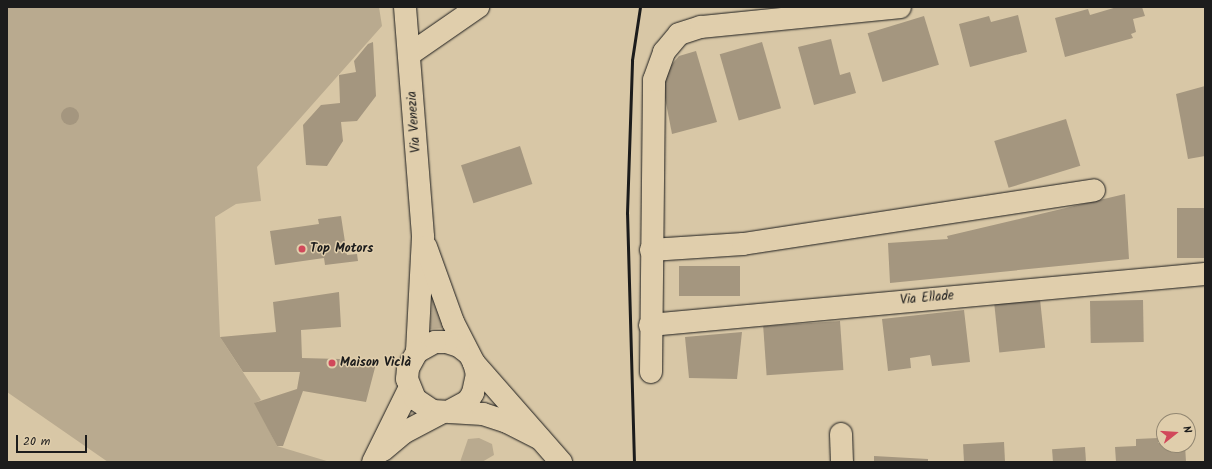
<!DOCTYPE html>
<html>
<head>
<meta charset="utf-8">
<style>
  body { margin:0 }
  #map { position:relative; width:1212px; height:469px; overflow:hidden; background:#d8c7a6; font-family:Kalam,sans-serif }
  div>[style] { position:absolute }
  .green>* { inset:0; background:#b9aa8f }
  .building>* { inset:0; background:#a4967f; transform-origin:0 0 }
  .round { border-radius:50% }
  .roads { filter:drop-shadow(0 0 1px #1c1c1c) drop-shadow(0 0 1px #1c1c1c) }
  .minor>* { height:22px; margin:-11px; padding:0 11px; transform-origin:11px; border-radius:11px; background:#e0ceac }
  .tertiary>* { height:22px; margin:-11px; padding:0 11px; transform-origin:11px; border-radius:11px; background:#e0ceac }
  .primary>* { height:22px; margin:-11px; padding:0 11px; transform-origin:11px; border-radius:11px; background:#e0ceac }
  .rail>* { height:3px; margin:-1.5px; padding:0 1.5px; transform-origin:1.5px; border-radius:1.5px; background:#1c1c1c }
  .dots>* { width:11px; height:11px; translate:-50% -50%; box-sizing:border-box; border:2px solid #e0ceac; border-radius:50% }
  span { translate:-50% -50%; white-space:nowrap; text-align:center; line-height:1.15; -webkit-text-stroke:3px #e0ceac; paint-order:stroke }
  .street-label { font-size:13px; color:#1c1c1c }
  .poi-label { font-size:13px; color:#1c1c1c; font-weight:700 }
  .left { translate:0 -50%; text-align:left }
  .frame { position:absolute; inset:0; border:8px solid #1c1c1c; pointer-events:none }
  .north { position:absolute; left:1156px; top:413px; width:40px; height:40px; box-sizing:border-box; background:#e0ceac; border:1px solid #928772; border-radius:50%; rotate:73deg; font-size:11px; font-weight:700; line-height:16px; text-align:center; color:#1c1c1c }
  .north::after { content:''; display:block; margin:auto; width:14px; height:18px; background:#d1495b; clip-path:polygon(50% 0,100% 100%,50% 72%,0 100%) }
  .scale { position:absolute; left:16px; top:435px; width:71px; height:18px; box-sizing:border-box; border:2px solid #1c1c1c; border-top:0; padding-left:5px; font-size:12px; line-height:14px; white-space:nowrap; color:#1c1c1c; -webkit-text-stroke:3px #e0ceac; paint-order:stroke }
</style>
</head>
<body>
<div id="map">
  <div class="green">
    <i style="clip-path:polygon(7px 7px,379px 7px,382px 26px,257px 167px,261px 201px,236px 204px,215px 217px,220px 337px,261px 400px,255px 403px,277px 446px,330px 462px,108px 462px,7px 392px)"></i>
    <i style="clip-path:polygon(433px 292px,448px 328px,430px 329px)"></i>
    <i style="clip-path:polygon(479px 438px,492px 444px,494px 455px,482px 462px,460px 462px,468px 439px)"></i>
  </div>
  <div class="building">
    <i style="clip-path:polygon(1117px 7px,1142px 7px,1145px 16px,1133px 19px,1136px 32px,1131px 34px,1133px 38px,1065px 57px,1055px 18px,1088px 9px,1090px 15px)"></i>
    <i style="clip-path:polygon(1018px 15px,1027px 52px,970px 67px,959px 24px,989px 16px,991px 22px)"></i>
    <i style="left:924px;top:16px;width:51px;height:59px;rotate:73deg"></i>
    <i style="clip-path:polygon(831px 39px,840px 75px,850px 72px,856px 93px,814px 105px,798px 47px)"></i>
    <i style="clip-path:polygon(373px 42px,376px 96px,357px 121px,341px 122px,343px 141px,327px 166px,306px 165px,303px 125px,321px 105px,340px 103px,339px 75px,356px 72px,354px 61px,368px 44px)"></i>
    <i style="left:762px;top:42px;width:69px;height:44px;rotate:74deg"></i>
    <i style="clip-path:polygon(696px 51px,717px 122px,672px 134px,661px 77px,679px 56px)"></i>
    <i style="clip-path:polygon(1205px 86px,1205px 156px,1188px 159px,1176px 94px)"></i>
    <i class="round" style="left:61px;top:107px;width:18px;height:18px"></i>
    <i style="left:1066px;top:119px;width:49px;height:75px;rotate:73deg"></i>
    <i style="left:520px;top:146px;width:40px;height:62px;rotate:72deg"></i>
    <i style="clip-path:polygon(1125px 194px,1129px 259px,890px 283px,888px 243px,948px 239px,947px 236px)"></i>
    <i style="left:1177px;top:208px;width:28px;height:50px"></i>
    <i style="clip-path:polygon(341px 216px,347px 255px,357px 254px,358px 261px,325px 265px,324px 258px,275px 265px,270px 231px,319px 224px,318px 219px)"></i>
    <i style="left:740px;top:266px;width:30px;height:61px;rotate:90deg"></i>
    <i style="clip-path:polygon(339px 292px,341px 327px,301px 330px,302px 358px,377px 360px,366px 402px,303px 391px,283px 446px,277px 446px,254px 403px,297px 389px,300px 372px,243px 372px,220px 337px,276px 332px,273px 302px)"></i>
    <i style="left:1040px;top:299px;width:49px;height:46px;rotate:84deg"></i>
    <i style="left:1143px;top:300px;width:42px;height:53px;rotate:89deg"></i>
    <i style="clip-path:polygon(964px 310px,970px 362px,932px 366px,930px 355px,910px 358px,911px 368px,888px 371px,882px 319px)"></i>
    <i style="left:840px;top:321px;width:49px;height:77px;rotate:86deg"></i>
    <i style="clip-path:polygon(742px 332px,737px 379px,689px 378px,685px 337px)"></i>
    <i style="clip-path:polygon(1158px 438px,1158px 443px,1164px 442px,1164px 445px,1185px 445px,1186px 462px,1116px 462px,1115px 447px,1136px 446px,1136px 439px)"></i>
    <i style="left:1004px;top:442px;width:20px;height:41px;rotate:87deg"></i>
    <i style="left:1085px;top:447px;width:15px;height:33px;rotate:86deg"></i>
    <i style="clip-path:polygon(874px 456px,928px 459px,928px 462px,874px 462px)"></i>
  </div>
  <div class="roads">
    <div class="minor">
      <i style="left:410px;top:54px;width:83px;rotate:-34.7deg"></i>
      <i style="left:651px;top:250px;width:92px;rotate:-3.7deg"></i>
      <i style="left:743px;top:244px;width:355px;rotate:-8.7deg"></i>
      <i style="left:650px;top:325px;width:557px;rotate:-5.25deg"></i>
      <i style="left:651px;top:372px;width:292px;rotate:-89.4deg"></i>
      <i style="left:654px;top:80px;width:30px;rotate:-70deg"></i>
      <i style="left:664px;top:52px;width:23px;rotate:-50deg"></i>
      <i style="left:679px;top:34px;width:23px;rotate:-18deg"></i>
      <i style="left:701px;top:27px;width:200px;rotate:-5.7deg"></i>
      <i style="left:841px;top:434px;width:28px;rotate:88deg"></i>
    </div>
    <div class="tertiary">
      <i style="left:383px;top:450px;width:26px;rotate:-40deg"></i>
      <i style="left:403px;top:433px;width:45px;rotate:-27.7deg"></i>
      <i style="left:373px;top:462px;width:81px;rotate:-63.7deg"></i>
    </div>
    <div class="primary">
      <i style="left:405px;top:7px;width:231px;rotate:85.5deg"></i>
      <i style="left:423px;top:237px;width:115px;rotate:93deg"></i>
      <i style="left:426px;top:247px;width:80px;rotate:70.2deg"></i>
      <i style="left:453px;top:322px;width:46px;rotate:62.9deg"></i>
      <i style="left:474px;top:363px;width:11px;rotate:75deg"></i>
      <i style="left:477px;top:374px;width:19px;rotate:102deg"></i>
      <i style="left:473px;top:393px;width:9px;rotate:122deg"></i>
      <i style="left:468px;top:401px;width:18px;rotate:151deg"></i>
      <i style="left:468px;top:353px;width:11px;rotate:-142deg"></i>
      <i style="left:459px;top:346px;width:13px;rotate:-162deg"></i>
      <i style="left:447px;top:342px;width:12px;rotate:180deg"></i>
      <i style="left:435px;top:342px;width:21px;rotate:151deg"></i>
      <i style="left:417px;top:352px;width:18px;rotate:119deg"></i>
      <i style="left:408px;top:368px;width:11px;rotate:95deg"></i>
      <i style="left:407px;top:379px;width:22px;rotate:68deg"></i>
      <i style="left:415px;top:399px;width:22px;rotate:34deg"></i>
      <i style="left:433px;top:411px;width:50px;rotate:3.4deg"></i>
      <i style="left:483px;top:414px;width:25px;rotate:18deg"></i>
      <i style="left:507px;top:422px;width:37px;rotate:27deg"></i>
      <i style="left:474px;top:363px;width:132px;rotate:48.7deg"></i>
    </div>
  </div>
  <div class="rail">
    <i style="left:634px;top:462px;width:249px;rotate:-91.6deg"></i>
    <i style="left:627px;top:213px;width:153px;rotate:-88.1deg"></i>
    <i style="left:632px;top:60px;width:54px;rotate:-81.4deg"></i>
  </div>
  <div class="dots">
    <i style="left:302px;top:249px;background:#d1495b"></i>
    <i style="left:332px;top:363px;background:#d1495b"></i>
  </div>
  <div class="street-label">
    <span style="left:415px;top:122px;rotate:-94deg">Via Venezia</span>
    <span style="left:927px;top:299px;rotate:-5deg">Via Ellade</span>
  </div>
  <div class="poi-label">
    <span class="left" style="left:310px;top:249px">Top Motors</span>
    <span class="left" style="left:340px;top:363px">Maison Viclà</span>
  </div>
  <div class="frame"></div>
  <div class="north">N</div>
  <div class="scale">20 m</div>
</div>
</body>
</html>
